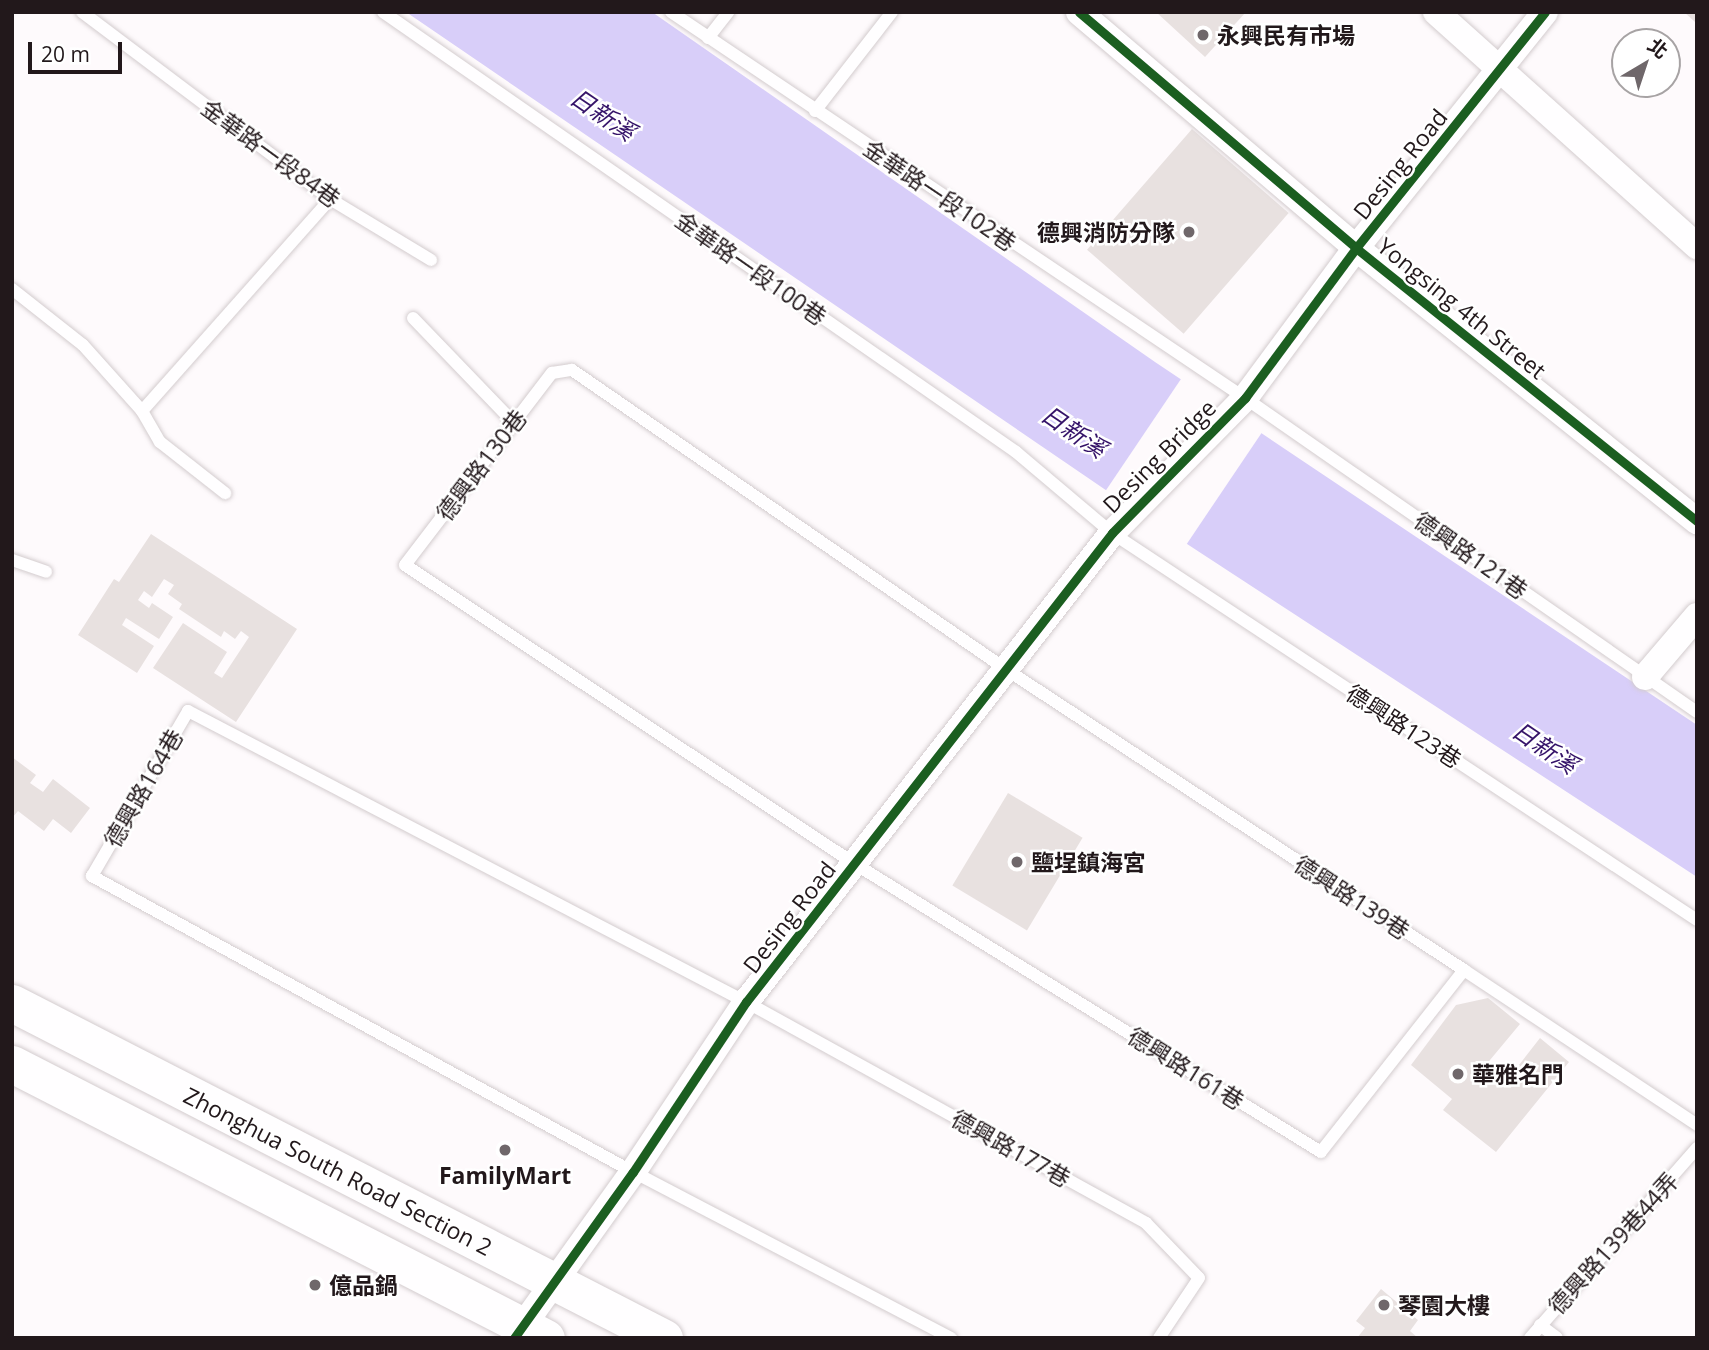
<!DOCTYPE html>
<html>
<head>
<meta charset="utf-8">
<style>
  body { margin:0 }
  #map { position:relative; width:1709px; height:1350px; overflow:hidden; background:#fefafc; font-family:"Open Sans","Noto Sans TC",sans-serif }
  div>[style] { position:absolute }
  .water>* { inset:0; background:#d8cef9 }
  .pier>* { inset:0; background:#fefafc; transform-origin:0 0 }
  .building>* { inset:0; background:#e8e1e0; transform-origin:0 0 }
  .roads { filter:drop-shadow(0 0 2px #d3ccce) drop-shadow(0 0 2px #d3ccce) }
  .lane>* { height:12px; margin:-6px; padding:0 6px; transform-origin:6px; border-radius:6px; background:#fffeff }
  .street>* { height:26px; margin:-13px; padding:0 13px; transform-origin:13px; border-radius:13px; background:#fffeff }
  .secondary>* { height:37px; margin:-18.5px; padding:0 18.5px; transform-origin:18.5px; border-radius:18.5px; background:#fffeff }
  .cycleway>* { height:9px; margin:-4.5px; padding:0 4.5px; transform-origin:4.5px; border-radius:4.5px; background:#1b5e20 }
  .dots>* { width:19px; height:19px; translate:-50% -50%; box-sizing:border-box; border:4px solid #fff; border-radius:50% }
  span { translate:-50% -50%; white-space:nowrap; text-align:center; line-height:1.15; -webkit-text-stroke:5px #fff; paint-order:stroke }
  .poi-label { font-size:23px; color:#22181b; font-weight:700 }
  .left { translate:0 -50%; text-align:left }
  .right { translate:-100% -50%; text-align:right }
  .street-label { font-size:23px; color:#22181b }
  .water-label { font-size:24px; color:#351369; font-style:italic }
  .frame { position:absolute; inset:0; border:14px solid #22181b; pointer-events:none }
  .north { position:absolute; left:1611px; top:28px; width:70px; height:70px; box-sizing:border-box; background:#fff; border:2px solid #a7a3a4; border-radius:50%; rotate:39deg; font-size:19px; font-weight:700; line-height:28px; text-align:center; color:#22181b }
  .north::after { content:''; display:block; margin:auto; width:24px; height:32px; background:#6f676a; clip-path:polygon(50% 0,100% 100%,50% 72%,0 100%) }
  .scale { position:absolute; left:28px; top:42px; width:94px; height:32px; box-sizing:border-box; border:4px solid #22181b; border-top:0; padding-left:9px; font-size:21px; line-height:24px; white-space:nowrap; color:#22181b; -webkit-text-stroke:5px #fff; paint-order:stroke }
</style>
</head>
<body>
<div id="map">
  <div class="water">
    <i style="clip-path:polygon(406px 12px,652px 12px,1155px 362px,1697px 725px,1697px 877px,1135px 510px)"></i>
  </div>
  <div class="pier">
    <i style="left:1183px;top:376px;width:97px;height:141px;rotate:34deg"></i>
  </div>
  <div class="building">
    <i style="clip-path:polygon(1156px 12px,1246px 12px,1205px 57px)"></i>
    <i style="clip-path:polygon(1684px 12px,1697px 12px,1697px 20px,1695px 22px)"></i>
    <i style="left:1192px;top:129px;width:128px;height:160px;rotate:41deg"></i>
    <i style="clip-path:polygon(151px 534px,297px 629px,236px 722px,153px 668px,183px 623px,227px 652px,214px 673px,222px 678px,249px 637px,241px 631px,235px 639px,224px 631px,221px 637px,179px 609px,182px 604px,168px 594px,174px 585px,164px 579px,152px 597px,144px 591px,138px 600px,149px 608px,152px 603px,173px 617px,159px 639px,126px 618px,122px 625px,154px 646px,137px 673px,78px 635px,114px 579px,119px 582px)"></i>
    <i style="clip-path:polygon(12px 757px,36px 775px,30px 783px,43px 792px,53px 779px,90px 808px,71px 833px,53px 819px,44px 831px,18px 811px,12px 818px)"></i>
    <i style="left:1008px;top:793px;width:87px;height:108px;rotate:31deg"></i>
    <i style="clip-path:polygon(1488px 998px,1520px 1024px,1485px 1066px,1505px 1083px,1540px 1038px,1569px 1062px,1496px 1152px,1443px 1110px,1452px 1099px,1411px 1065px,1456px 1005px)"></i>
    <i style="clip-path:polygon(1381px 1289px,1418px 1320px,1410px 1331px,1418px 1338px,1357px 1338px,1365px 1328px,1356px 1321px)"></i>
  </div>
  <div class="roads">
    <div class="lane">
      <i style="left:82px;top:12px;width:311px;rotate:37deg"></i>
      <i style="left:330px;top:199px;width:118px;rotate:31.1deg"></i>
      <i style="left:383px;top:12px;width:771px;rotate:34.8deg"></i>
      <i style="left:1016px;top:452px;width:126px;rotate:40.2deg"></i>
      <i style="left:1112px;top:533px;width:701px;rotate:33.49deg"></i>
      <i style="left:671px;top:12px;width:692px;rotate:33.92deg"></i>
      <i style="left:1245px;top:398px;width:550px;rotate:34.79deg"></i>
      <i style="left:708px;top:38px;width:33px;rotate:-52deg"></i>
      <i style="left:815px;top:111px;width:125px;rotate:-52.1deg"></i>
      <i style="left:12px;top:289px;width:90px;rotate:38.3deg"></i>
      <i style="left:83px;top:345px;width:89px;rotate:48.2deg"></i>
      <i style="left:142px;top:411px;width:36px;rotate:60deg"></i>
      <i style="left:160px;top:442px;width:83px;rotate:38.1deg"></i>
      <i style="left:413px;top:318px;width:144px;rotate:46.1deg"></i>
      <i style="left:142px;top:411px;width:283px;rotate:-48.4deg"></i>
      <i style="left:12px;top:560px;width:36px;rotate:19deg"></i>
      <i style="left:1464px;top:970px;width:231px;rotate:128.2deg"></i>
      <i style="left:1321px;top:1152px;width:548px;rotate:-148.28deg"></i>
      <i style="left:855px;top:864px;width:540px;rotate:-146.4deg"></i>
      <i style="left:405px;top:565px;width:242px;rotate:-52.6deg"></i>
      <i style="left:552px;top:373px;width:20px;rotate:-9deg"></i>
      <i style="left:572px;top:370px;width:528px;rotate:34.59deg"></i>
      <i style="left:1007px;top:670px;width:547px;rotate:33.28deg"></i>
      <i style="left:1464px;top:970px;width:280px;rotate:33.6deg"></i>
      <i style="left:1540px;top:1325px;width:21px;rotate:37deg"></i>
      <i style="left:951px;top:1338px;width:359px;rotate:-152.4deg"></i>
      <i style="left:633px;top:1172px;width:617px;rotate:-151.32deg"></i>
      <i style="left:92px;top:876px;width:191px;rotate:-59.8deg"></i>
      <i style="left:188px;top:711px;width:629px;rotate:27.54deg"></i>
      <i style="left:746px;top:1002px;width:457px;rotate:28.9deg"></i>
      <i style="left:1146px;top:1223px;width:76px;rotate:46.1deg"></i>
      <i style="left:1199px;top:1278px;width:72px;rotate:123.7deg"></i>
      <i style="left:1530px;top:1338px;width:253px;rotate:-48.7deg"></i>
    </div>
    <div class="street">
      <i style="left:1079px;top:12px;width:364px;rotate:40.4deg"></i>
      <i style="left:1356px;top:248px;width:437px;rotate:38.7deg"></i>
      <i style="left:1436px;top:12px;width:351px;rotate:41.9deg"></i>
      <i style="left:1645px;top:677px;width:80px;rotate:-49.6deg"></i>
      <i style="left:514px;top:1338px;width:204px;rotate:-54.4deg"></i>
      <i style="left:633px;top:1172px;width:204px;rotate:-56.4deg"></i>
      <i style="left:746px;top:1002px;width:595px;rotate:-52.03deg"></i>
      <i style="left:1112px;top:533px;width:190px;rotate:-45.4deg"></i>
      <i style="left:1245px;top:398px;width:187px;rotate:-53.5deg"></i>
      <i style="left:1356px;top:248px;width:302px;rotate:-51.3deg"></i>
    </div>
    <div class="secondary">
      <i style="left:12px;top:1003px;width:733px;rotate:27.19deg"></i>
      <i style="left:12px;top:1064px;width:600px;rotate:27.16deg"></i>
    </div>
  </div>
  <div class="cycleway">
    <i style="left:1079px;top:12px;width:364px;rotate:40.4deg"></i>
    <i style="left:1356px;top:248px;width:437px;rotate:38.7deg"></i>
    <i style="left:514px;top:1338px;width:204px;rotate:-54.4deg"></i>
    <i style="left:633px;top:1172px;width:204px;rotate:-56.4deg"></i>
    <i style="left:746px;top:1002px;width:595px;rotate:-52.03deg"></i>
    <i style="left:1112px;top:533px;width:190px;rotate:-45.4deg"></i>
    <i style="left:1245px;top:398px;width:187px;rotate:-53.5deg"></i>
    <i style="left:1356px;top:248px;width:302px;rotate:-51.3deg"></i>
  </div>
  <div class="dots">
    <i style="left:1203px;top:35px;background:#6f676a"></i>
    <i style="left:1189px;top:232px;background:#6f676a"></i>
    <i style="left:1017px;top:862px;background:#6f676a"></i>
    <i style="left:1458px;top:1074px;background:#6f676a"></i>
    <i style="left:505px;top:1150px;background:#6f676a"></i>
    <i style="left:315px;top:1285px;background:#6f676a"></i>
    <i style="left:1384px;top:1305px;background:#6f676a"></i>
  </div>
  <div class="poi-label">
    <span class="left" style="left:1217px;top:35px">永興民有市場</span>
    <span class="right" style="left:1175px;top:232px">德興消防分隊</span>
    <span class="left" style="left:1031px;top:862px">鹽埕鎮海宮</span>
    <span class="left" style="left:1472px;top:1074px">華雅名門</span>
    <span style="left:505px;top:1175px">FamilyMart</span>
    <span class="left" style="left:329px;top:1285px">億品鍋</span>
    <span class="left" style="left:1398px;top:1305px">琴園大樓</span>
  </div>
  <div class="street-label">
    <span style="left:271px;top:153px;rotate:36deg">金華路一段84巷</span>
    <span style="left:1400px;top:164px;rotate:-51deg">Desing Road</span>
    <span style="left:940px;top:195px;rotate:34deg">金華路一段102巷</span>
    <span style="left:751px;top:268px;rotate:35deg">金華路一段100巷</span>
    <span style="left:1462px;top:308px;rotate:39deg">Yongsing 4th Street</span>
    <span style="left:1159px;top:456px;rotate:-45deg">Desing Bridge</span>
    <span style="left:481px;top:465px;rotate:-53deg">德興路130巷</span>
    <span style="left:1471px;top:555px;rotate:35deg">德興路121巷</span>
    <span style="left:1404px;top:726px;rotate:33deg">德興路123巷</span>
    <span style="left:143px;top:788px;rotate:-60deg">德興路164巷</span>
    <span style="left:1352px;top:897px;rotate:33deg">德興路139巷</span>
    <span style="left:789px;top:917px;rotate:-52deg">Desing Road</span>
    <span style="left:1186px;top:1068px;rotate:32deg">德興路161巷</span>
    <span style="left:1011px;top:1148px;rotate:29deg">德興路177巷</span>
    <span style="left:338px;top:1171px;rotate:27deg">Zhonghua South Road Section 2</span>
    <span style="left:1613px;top:1243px;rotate:-48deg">德興路139巷44弄</span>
  </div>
  <div class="water-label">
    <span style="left:603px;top:114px;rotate:34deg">日新溪</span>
    <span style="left:1074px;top:431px;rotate:34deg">日新溪</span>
    <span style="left:1545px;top:747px;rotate:34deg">日新溪</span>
  </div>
  <div class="frame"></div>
  <div class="north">北</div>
  <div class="scale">20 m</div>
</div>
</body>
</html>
